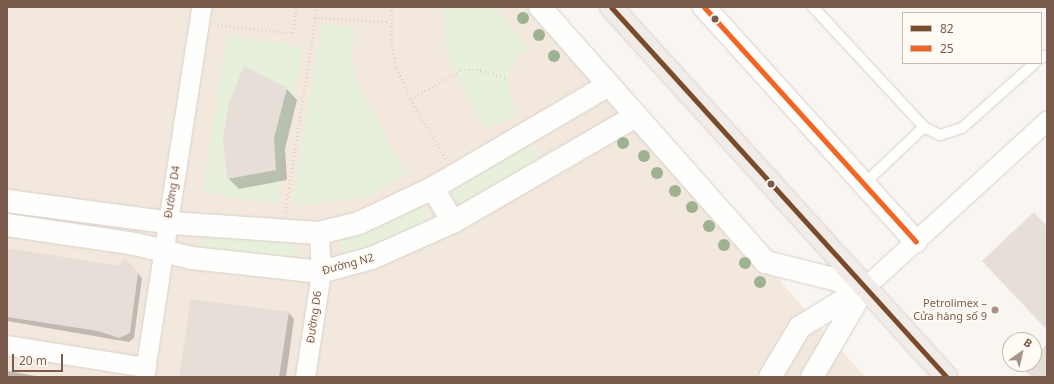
<!DOCTYPE html>
<html>
<head>
<meta charset="utf-8">
<style>
  body { margin:0 }
  #map { position:relative; width:1054px; height:384px; overflow:hidden; background:#f9f5f0; font-family:"Noto Sans",sans-serif }
  div>[style] { position:absolute }
  .residential>* { inset:0; background:#f2e8de }
  .green>* { inset:0; background:#e7f0db; transform-origin:0 0 }
  .shadow>* { inset:0; background:#0003 }
  .building>* { inset:0; background:#e6ded7 }
  .path>* { height:2.5px; margin-top:-1.25px; transform-origin:0; background:repeating-linear-gradient(90deg,#dcd5d0 0 1px,transparent 0 4px) }
  .roads { filter:drop-shadow(0 0 1px #d7d1cb) drop-shadow(0 0 1px #d7d1cb) }
  .service>* { height:10px; margin:-5px; padding:0 5px; transform-origin:5px; border-radius:5px; background:#fefefd }
  .minor>* { height:19px; margin:-9.5px; padding:0 9.5px; transform-origin:9.5px; border-radius:9.5px; background:#fefefd }
  .tertiary>* { height:22px; margin:-11px; padding:0 11px; transform-origin:11px; border-radius:11px; background:#fefefd }
  .secondary>* { height:22px; margin:-11px; padding:0 11px; transform-origin:11px; border-radius:11px; background:#fefefd }
  .trunk>* { height:22px; margin:-11px; padding:0 11px; transform-origin:11px; border-radius:11px; background:#f2ece8 }
  .bus-1>* { height:5px; margin:-2.5px; padding:0 2.5px; transform-origin:2.5px; border-radius:2.5px; background:#7a4b2a }
  .bus-2>* { height:5px; margin:-2.5px; padding:0 2.5px; transform-origin:2.5px; border-radius:2.5px; background:#f26522 }
  .trees>* { width:12px; height:12px; margin:-6px; border-radius:50%; background:#9eb190 }
  .dots>* { width:11px; height:11px; translate:-50% -50%; box-sizing:border-box; border:2px solid #fffaf3; border-radius:50% }
  span { translate:-50% -50%; white-space:nowrap; text-align:center; line-height:1.15; -webkit-text-stroke:3.5px #fffaf3; paint-order:stroke }
  .street-label { font-size:11px; color:#7a5c4d }
  .poi-label { font-size:11px; color:#7a5c4d }
  .right { translate:-100% -50%; text-align:right }
  .frame { position:absolute; inset:0; border:8px solid #7a5c4d; pointer-events:none }
  .legend { position:absolute; left:902px; top:12px; width:140px; height:52px; box-sizing:border-box; background:#fffaf3; border:1px solid #cabbb1; margin:0; padding:5px 7px; list-style:none; font-size:12px; color:#7a5c4d }
  .legend li { display:flex; align-items:center; gap:8px; height:20px }
  .legend b { width:20px; border:1px solid #cabbb1 }
  .north { position:absolute; left:1002px; top:332px; width:40px; height:40px; box-sizing:border-box; background:#fffaf3; border:1px solid #cabbb1; border-radius:50%; rotate:34deg; font-size:11px; font-weight:700; line-height:16px; text-align:center; color:#7a5c4d }
  .north::after { content:''; display:block; margin:auto; width:14px; height:18px; background:#a69286; clip-path:polygon(50% 0,100% 100%,50% 72%,0 100%) }
  .scale { position:absolute; left:12px; top:354px; width:51px; height:18px; box-sizing:border-box; border:2px solid #7a5c4d; border-top:0; padding-left:5px; font-size:12px; line-height:14px; white-space:nowrap; color:#7a5c4d; -webkit-text-stroke:3px #fffaf3; paint-order:stroke }
</style>
</head>
<body>
<div id="map">
  <div class="residential">
    <i style="clip-path:polygon(7px 7px,537px 7px,865px 377px,7px 377px)"></i>
  </div>
  <div class="green">
    <i style="clip-path:polygon(442px 7px,494px 7px,531px 49px,519px 55px,506px 81px,516px 115px,485px 130px,447px 55px)"></i>
    <i style="clip-path:polygon(322px 23px,355px 30px,351px 59px,359px 87px,407px 174px,370px 196px,307px 205px,292px 202px)"></i>
    <i style="left:227px;top:35px;width:76px;height:159px;rotate:9deg"></i>
    <i style="clip-path:polygon(533px 144px,541px 153px,538px 160px,465px 200px,457px 202px,453px 197px,452px 192px,458px 185px)"></i>
    <i style="clip-path:polygon(418px 208px,426px 209px,428px 222px,351px 253px,340px 251px,341px 237px,351px 237px)"></i>
    <i style="clip-path:polygon(212px 234px,292px 245px,299px 251px,298px 256px,202px 249px,202px 238px)"></i>
  </div>
  <div class="shadow">
    <i style="clip-path:polygon(287px 89px,297px 100px,285px 149px,287px 180px,239px 189px,228px 178px)"></i>
    <i style="clip-path:polygon(7px 249px,118px 267px,130px 264px,142px 278px,134px 338px,129px 342px,7px 321px)"></i>
    <i style="clip-path:polygon(289px 313px,294px 319px,286px 377px,179px 377px)"></i>
    <i style="clip-path:polygon(7px 371px,42px 377px,7px 377px)"></i>
  </div>
  <div class="building">
    <i style="clip-path:polygon(244px 66px,287px 88px,274px 138px,276px 170px,227px 179px,223px 141px,228px 106px)"></i>
    <i style="clip-path:polygon(1034px 212px,1047px 226px,1047px 330px,982px 261px)"></i>
    <i style="clip-path:polygon(7px 248px,118px 266px,125px 258px,138px 273px,130px 333px,119px 338px,98px 331px,7px 317px)"></i>
    <i style="clip-path:polygon(191px 299px,289px 312px,279px 377px,179px 377px)"></i>
    <i style="clip-path:polygon(1047px 344px,1047px 377px,1031px 377px,1019px 364px,1034px 364px,1034px 356px)"></i>
  </div>
  <div class="path">
    <i style="left:392px;top:7px;width:39px;rotate:90deg"></i>
    <i style="left:392px;top:46px;width:23px;rotate:77deg"></i>
    <i style="left:397px;top:68px;width:34px;rotate:66deg"></i>
    <i style="left:411px;top:99px;width:57px;rotate:-30.6deg"></i>
    <i style="left:460px;top:70px;width:21px"></i>
    <i style="left:481px;top:70px;width:27px;rotate:17deg"></i>
    <i style="left:314px;top:17px;width:76px;rotate:3.8deg"></i>
    <i style="left:218px;top:25px;width:75px;rotate:6.1deg"></i>
    <i style="left:293px;top:33px;width:26px;rotate:-83deg"></i>
    <i style="left:411px;top:99px;width:69px;rotate:59.7deg"></i>
    <i style="left:285px;top:212px;width:207px;rotate:-81.1deg"></i>
  </div>
  <div class="roads">
    <div class="service">
      <i style="left:813px;top:7px;width:163px;rotate:47.2deg"></i>
      <i style="left:924px;top:127px;width:83px;rotate:136.5deg"></i>
      <i style="left:1041px;top:58px;width:7px;rotate:-27deg"></i>
      <i style="left:924px;top:127px;width:18px;rotate:27deg"></i>
      <i style="left:940px;top:135px;width:23px;rotate:-18deg"></i>
      <i style="left:962px;top:128px;width:98px;rotate:-41.7deg"></i>
    </div>
    <div class="minor">
      <i style="left:865px;top:287px;width:247px;rotate:-42.5deg"></i>
      <i style="left:7px;top:345px;width:141px;rotate:9deg"></i>
      <i style="left:144px;top:377px;width:374px;rotate:-81.2deg"></i>
      <i style="left:305px;top:377px;width:106px;rotate:-81.3deg"></i>
      <i style="left:321px;top:272px;width:39px;rotate:-93deg"></i>
    </div>
    <div class="tertiary">
      <i style="left:540px;top:7px;width:341px;rotate:48.5deg"></i>
      <i style="left:766px;top:262px;width:102px;rotate:14.2deg"></i>
      <i style="left:433px;top:188px;width:39px;rotate:60deg"></i>
      <i style="left:7px;top:201px;width:166px;rotate:7.6deg"></i>
      <i style="left:172px;top:223px;width:147px;rotate:3.9deg"></i>
      <i style="left:319px;top:233px;width:41px;rotate:-14deg"></i>
      <i style="left:359px;top:223px;width:82px;rotate:-25.3deg"></i>
      <i style="left:433px;top:188px;width:202px;rotate:-30.4deg"></i>
      <i style="left:7px;top:225px;width:129px;rotate:8.4deg"></i>
      <i style="left:135px;top:244px;width:59px;rotate:13.8deg"></i>
      <i style="left:192px;top:258px;width:130px;rotate:6.2deg"></i>
      <i style="left:321px;top:272px;width:53px;rotate:-15.4deg"></i>
      <i style="left:372px;top:258px;width:89px;rotate:-24deg"></i>
      <i style="left:453px;top:222px;width:209px;rotate:-30.1deg"></i>
    </div>
    <div class="secondary">
      <i style="left:704px;top:7px;width:316px;rotate:47.9deg"></i>
      <i style="left:770px;top:377px;width:58px;rotate:-59deg"></i>
      <i style="left:800px;top:327px;width:76px;rotate:-31.6deg"></i>
      <i style="left:812px;top:377px;width:101px;rotate:-59.6deg"></i>
    </div>
    <div class="trunk">
      <i style="left:611px;top:7px;width:499px;rotate:47.8deg"></i>
    </div>
  </div>
  <div class="bus-1">
    <i style="left:611px;top:7px;width:499px;rotate:47.8deg"></i>
  </div>
  <div class="bus-2">
    <i style="left:704px;top:7px;width:316px;rotate:47.9deg"></i>
  </div>
  <div class="trees">
    <i style="left:523px;top:18px"></i>
    <i style="left:539px;top:35px"></i>
    <i style="left:554px;top:56px"></i>
    <i style="left:623px;top:143px"></i>
    <i style="left:644px;top:156px"></i>
    <i style="left:657px;top:173px"></i>
    <i style="left:675px;top:191px"></i>
    <i style="left:692px;top:207px"></i>
    <i style="left:709px;top:226px"></i>
    <i style="left:724px;top:245px"></i>
    <i style="left:745px;top:263px"></i>
    <i style="left:760px;top:282px"></i>
  </div>
  <div class="dots">
    <i style="left:715px;top:19px;background:#7a5c4d"></i>
    <i style="left:771px;top:184px;background:#7a5c4d"></i>
    <i style="left:995px;top:310px;background:#a69286"></i>
  </div>
  <div class="street-label">
    <span style="left:172px;top:192px;rotate:-81deg">Đường D4</span>
    <span style="left:348px;top:264px;rotate:-15deg">Đường N2</span>
    <span style="left:314px;top:317px;rotate:-82deg">Đường D6</span>
  </div>
  <div class="poi-label">
    <span class="right" style="left:987px;top:310px">Petrolimex –<br>Cửa hàng số 9</span>
  </div>
  <div class="frame"></div>
  <ul class="legend">
  <li><b style="height:5px;background:#7a4b2a"></b>82</li>
  <li><b style="height:5px;background:#f26522"></b>25</li>
  </ul>
  <div class="north">B</div>
  <div class="scale">20 m</div>
</div>
</body>
</html>
